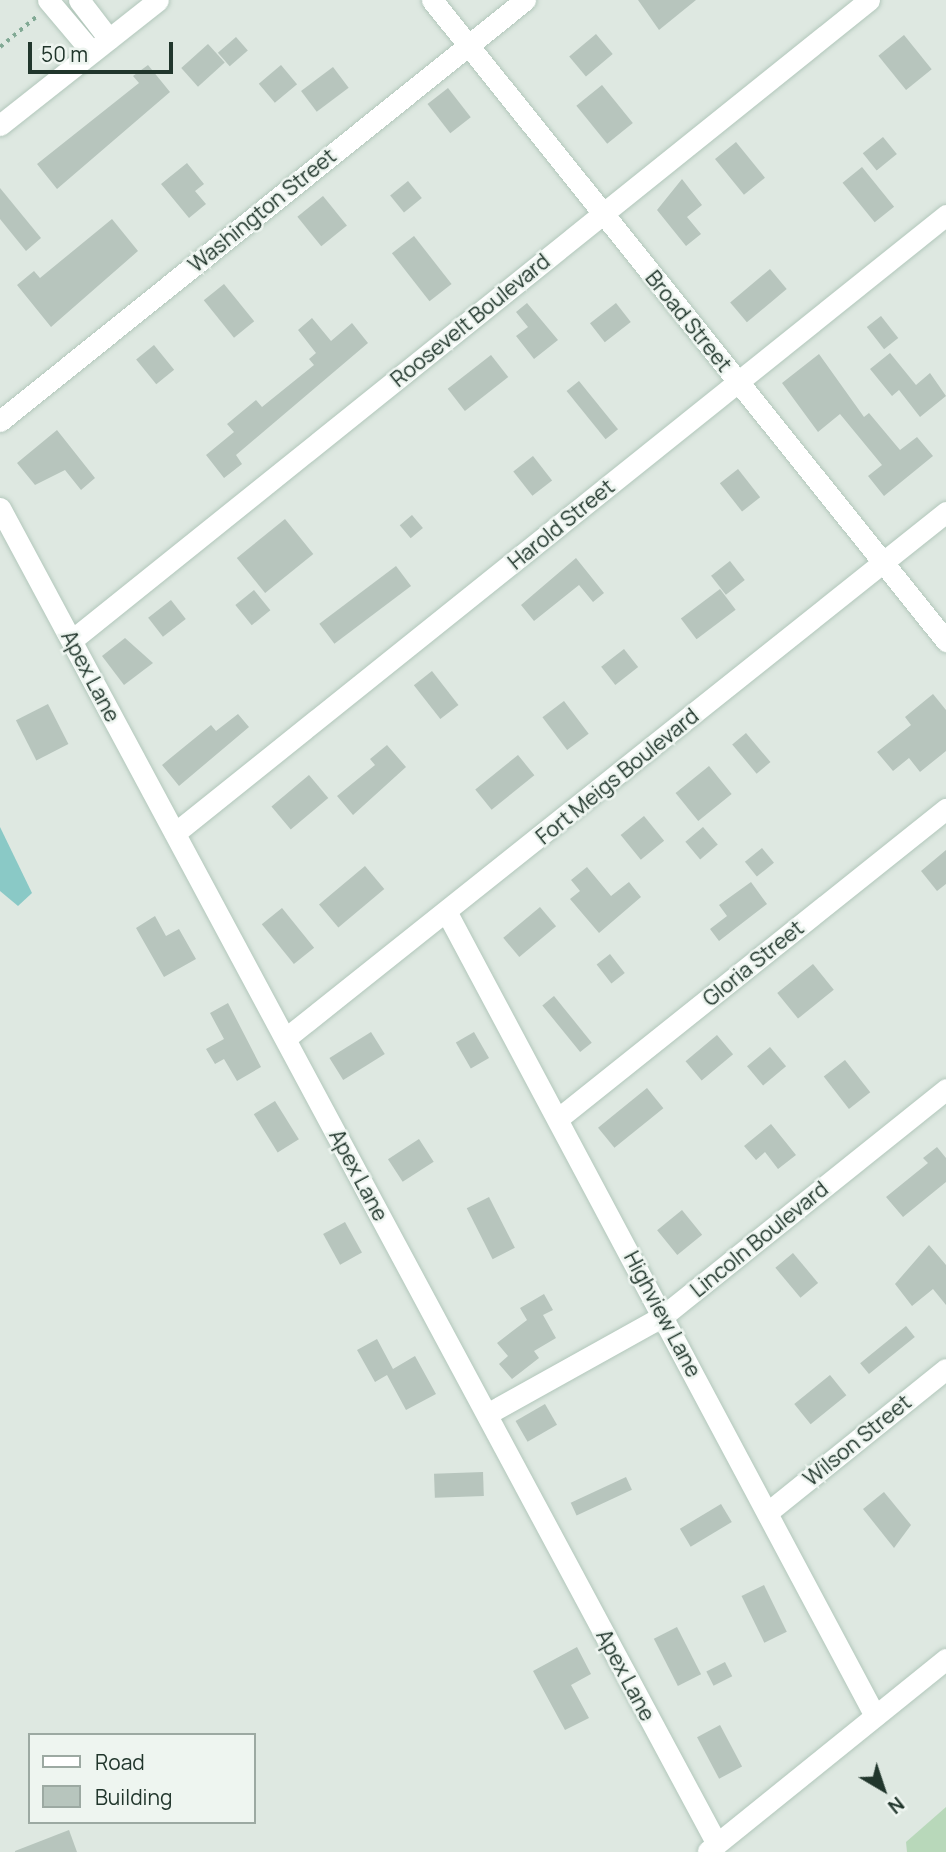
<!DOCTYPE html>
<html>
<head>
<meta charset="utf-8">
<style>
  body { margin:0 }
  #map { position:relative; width:946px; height:1852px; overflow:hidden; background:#dee8e1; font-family:Manrope,sans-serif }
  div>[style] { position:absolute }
  .green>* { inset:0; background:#b8d8ba }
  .water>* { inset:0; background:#8ac9c6 }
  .building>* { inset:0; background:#b7c5bd; transform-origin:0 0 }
  .path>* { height:3.5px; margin-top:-1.75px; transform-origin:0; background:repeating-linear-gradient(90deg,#81a994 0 3.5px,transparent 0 8.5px) }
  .roads { filter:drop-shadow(0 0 2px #b2c7bb) drop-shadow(0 0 2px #b2c7bb) }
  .street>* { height:21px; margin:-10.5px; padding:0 10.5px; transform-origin:10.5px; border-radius:10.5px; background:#fff }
  .secondary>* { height:21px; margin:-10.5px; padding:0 10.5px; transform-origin:10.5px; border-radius:10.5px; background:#fff }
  span { translate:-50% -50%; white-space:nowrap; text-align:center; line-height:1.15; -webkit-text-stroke:5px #eef5f0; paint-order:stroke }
  .street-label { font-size:21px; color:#21362c }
  .legend { position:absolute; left:28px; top:1733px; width:228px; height:91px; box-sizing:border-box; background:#eef5f0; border:2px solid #9ca9a2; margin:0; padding:9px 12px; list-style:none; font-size:21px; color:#21362c }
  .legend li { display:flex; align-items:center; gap:14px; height:35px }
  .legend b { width:35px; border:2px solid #9ca9a2 }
  .north { position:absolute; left:848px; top:1754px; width:70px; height:70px; -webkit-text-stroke:5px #eef5f0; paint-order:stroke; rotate:141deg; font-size:19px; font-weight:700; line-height:28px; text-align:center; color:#21362c }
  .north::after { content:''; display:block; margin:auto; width:24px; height:32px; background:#21362c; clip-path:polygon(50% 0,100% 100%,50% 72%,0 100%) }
  .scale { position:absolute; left:28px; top:42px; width:145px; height:32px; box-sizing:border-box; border:4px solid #21362c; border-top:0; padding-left:9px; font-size:21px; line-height:24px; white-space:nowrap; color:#21362c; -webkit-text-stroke:5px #eef5f0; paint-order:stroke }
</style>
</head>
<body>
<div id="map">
  <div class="green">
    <i style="clip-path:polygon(946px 1807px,946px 1852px,907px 1852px,906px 1842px)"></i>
  </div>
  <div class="water">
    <i style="clip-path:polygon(0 827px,32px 893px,18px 906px,0 891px)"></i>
  </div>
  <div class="building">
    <i style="clip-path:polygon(638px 0,696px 0,659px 30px)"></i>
    <i style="left:596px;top:34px;width:26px;height:35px;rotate:50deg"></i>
    <i style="left:904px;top:35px;width:44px;height:33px;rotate:51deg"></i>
    <i style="left:236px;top:37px;width:18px;height:24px;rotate:49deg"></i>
    <i style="left:208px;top:44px;width:25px;height:36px;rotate:48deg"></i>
    <i style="clip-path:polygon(148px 65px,170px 92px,57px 189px,37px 164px,139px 83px,133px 76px)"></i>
    <i style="left:281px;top:65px;width:25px;height:29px;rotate:50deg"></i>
    <i style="left:333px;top:67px;width:26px;height:40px;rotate:53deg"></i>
    <i style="left:602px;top:85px;width:49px;height:33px;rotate:51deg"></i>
    <i style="left:448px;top:88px;width:37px;height:26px;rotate:52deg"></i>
    <i style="left:883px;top:137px;width:22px;height:26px;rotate:51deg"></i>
    <i style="left:736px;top:142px;width:46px;height:27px;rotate:51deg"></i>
    <i style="clip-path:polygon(187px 163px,204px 184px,195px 191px,206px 204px,189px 218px,161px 184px)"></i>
    <i style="left:862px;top:167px;width:51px;height:25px;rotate:51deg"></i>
    <i style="clip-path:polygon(682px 179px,702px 205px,687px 217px,701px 234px,686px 246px,657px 210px)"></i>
    <i style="left:408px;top:181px;width:22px;height:23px;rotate:51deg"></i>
    <i style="clip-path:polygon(0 188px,41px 238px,26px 251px,0 219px)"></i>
    <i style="left:323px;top:196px;width:38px;height:33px;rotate:51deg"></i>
    <i style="clip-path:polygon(112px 219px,138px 251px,51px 327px,17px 285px,34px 271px,40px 278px)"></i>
    <i style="left:414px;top:236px;width:61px;height:28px;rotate:52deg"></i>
    <i style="left:770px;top:269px;width:26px;height:52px;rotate:50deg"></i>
    <i style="left:224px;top:284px;width:48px;height:26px;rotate:51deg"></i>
    <i style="clip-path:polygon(527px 303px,558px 340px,534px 359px,516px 336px,528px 327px,516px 312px)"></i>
    <i style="left:616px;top:303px;width:24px;height:33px;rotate:52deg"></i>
    <i style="left:881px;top:316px;width:28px;height:18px;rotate:52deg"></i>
    <i style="clip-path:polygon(312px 318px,331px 341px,352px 323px,368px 343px,236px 455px,242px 464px,224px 478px,206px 455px,234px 432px,227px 424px,256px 400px,262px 407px,314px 365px,309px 359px,316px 353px,298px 330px)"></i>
    <i style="left:154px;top:345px;width:32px;height:23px;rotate:51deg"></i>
    <i style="clip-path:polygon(890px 353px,916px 385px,930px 373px,946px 396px,920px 417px,899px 390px,892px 396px,870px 369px)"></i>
    <i style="clip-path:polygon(819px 354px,864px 417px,869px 413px,900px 450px,917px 437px,933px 456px,884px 496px,868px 476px,882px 465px,840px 414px,818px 432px,782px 383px)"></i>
    <i style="left:491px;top:355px;width:28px;height:55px;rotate:52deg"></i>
    <i style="left:579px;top:381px;width:62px;height:16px;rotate:51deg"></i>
    <i style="clip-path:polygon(57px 430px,95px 478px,81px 490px,65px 470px,35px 485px,17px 463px)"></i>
    <i style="left:533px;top:456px;width:31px;height:25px;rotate:52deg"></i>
    <i style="left:738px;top:469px;width:36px;height:23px;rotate:52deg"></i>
    <i style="left:412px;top:515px;width:17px;height:16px;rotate:50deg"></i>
    <i style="left:285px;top:519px;width:45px;height:62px;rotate:51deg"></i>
    <i style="clip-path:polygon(576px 558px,604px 593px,593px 602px,579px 585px,534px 621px,521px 605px)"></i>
    <i style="left:730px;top:561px;width:24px;height:24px;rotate:52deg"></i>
    <i style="left:396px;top:566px;width:25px;height:96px;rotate:53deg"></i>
    <i style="left:720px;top:589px;width:26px;height:49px;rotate:53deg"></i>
    <i style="left:254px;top:590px;width:26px;height:24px;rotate:51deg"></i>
    <i style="left:171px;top:600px;width:24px;height:29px;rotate:52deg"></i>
    <i style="clip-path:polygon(125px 638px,153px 663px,124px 685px,102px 656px)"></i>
    <i style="left:624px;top:649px;width:23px;height:29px;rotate:52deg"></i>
    <i style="left:432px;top:671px;width:43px;height:23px;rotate:52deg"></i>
    <i style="clip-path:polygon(933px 694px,946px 710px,946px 751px,920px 772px,909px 758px,893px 771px,877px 752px,911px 725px,905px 717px)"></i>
    <i style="left:564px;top:701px;width:41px;height:27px;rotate:53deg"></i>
    <i style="left:48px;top:704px;width:45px;height:36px;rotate:63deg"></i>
    <i style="clip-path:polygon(238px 714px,249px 727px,179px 786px,162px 765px,211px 725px,216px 731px)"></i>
    <i style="left:746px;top:733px;width:38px;height:18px;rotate:50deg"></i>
    <i style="clip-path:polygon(387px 745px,406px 767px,353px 815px,337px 796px,375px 765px,370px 759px)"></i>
    <i style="left:518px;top:755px;width:26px;height:55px;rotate:51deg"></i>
    <i style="left:709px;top:766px;width:36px;height:43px;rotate:51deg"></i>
    <i style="left:309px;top:775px;width:30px;height:49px;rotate:50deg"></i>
    <i style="left:644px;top:816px;width:32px;height:30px;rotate:51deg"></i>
    <i style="left:703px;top:827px;width:23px;height:23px;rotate:50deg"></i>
    <i style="left:762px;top:848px;width:19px;height:22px;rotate:51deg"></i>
    <i style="clip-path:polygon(946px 850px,946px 884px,937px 891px,921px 871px)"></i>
    <i style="left:365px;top:866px;width:30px;height:60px;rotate:50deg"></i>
    <i style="clip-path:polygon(587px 867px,611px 896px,629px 882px,641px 897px,599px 933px,570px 899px,580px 891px,571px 880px)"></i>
    <i style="clip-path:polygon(751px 882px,767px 904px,719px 941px,710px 929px,727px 916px,719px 905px)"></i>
    <i style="left:540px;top:907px;width:25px;height:48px;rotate:50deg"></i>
    <i style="left:282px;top:908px;width:51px;height:26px;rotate:51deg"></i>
    <i style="clip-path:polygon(155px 916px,166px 936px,179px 929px,196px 959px,164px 977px,136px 928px)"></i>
    <i style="left:610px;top:954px;width:24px;height:17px;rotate:52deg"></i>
    <i style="left:813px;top:964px;width:33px;height:46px;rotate:51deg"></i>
    <i style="left:554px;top:996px;width:60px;height:15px;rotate:51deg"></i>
    <i style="clip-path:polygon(228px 1003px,261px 1067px,237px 1081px,224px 1059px,215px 1064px,206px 1049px,224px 1039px,210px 1013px)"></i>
    <i style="left:371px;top:1032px;width:26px;height:49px;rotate:58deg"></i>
    <i style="left:474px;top:1032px;width:30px;height:21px;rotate:60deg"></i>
    <i style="left:717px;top:1035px;width:25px;height:41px;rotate:50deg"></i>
    <i style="left:770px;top:1047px;width:25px;height:30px;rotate:50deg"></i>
    <i style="left:845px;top:1060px;width:41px;height:27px;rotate:52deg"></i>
    <i style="left:647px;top:1088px;width:26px;height:63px;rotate:51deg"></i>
    <i style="left:275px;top:1101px;width:45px;height:25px;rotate:58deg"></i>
    <i style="clip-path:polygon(771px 1124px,796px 1155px,778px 1169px,765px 1152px,756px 1160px,744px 1146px)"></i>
    <i style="left:419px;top:1139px;width:27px;height:37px;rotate:57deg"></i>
    <i style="clip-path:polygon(937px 1147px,946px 1158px,946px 1182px,903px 1217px,886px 1197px,928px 1163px,923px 1158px)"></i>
    <i style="left:489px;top:1197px;width:57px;height:25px;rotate:63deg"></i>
    <i style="left:682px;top:1210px;width:32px;height:32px;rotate:51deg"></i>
    <i style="left:345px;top:1222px;width:35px;height:25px;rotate:61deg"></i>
    <i style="clip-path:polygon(929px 1245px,946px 1265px,946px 1305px,933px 1289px,912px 1306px,895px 1284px)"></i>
    <i style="left:793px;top:1253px;width:39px;height:23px;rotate:50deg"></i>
    <i style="clip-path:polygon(544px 1294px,553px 1310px,543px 1315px,556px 1338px,534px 1351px,539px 1358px,512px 1379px,499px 1364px,508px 1356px,497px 1343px,527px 1320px,520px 1308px)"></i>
    <i style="left:906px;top:1326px;width:14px;height:59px;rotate:51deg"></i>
    <i style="clip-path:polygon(377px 1339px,393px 1369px,415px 1356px,436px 1394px,406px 1410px,387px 1375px,375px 1382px,357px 1350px)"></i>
    <i style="left:830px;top:1375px;width:26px;height:46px;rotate:51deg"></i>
    <i style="left:545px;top:1404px;width:24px;height:34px;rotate:60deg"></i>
    <i style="left:483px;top:1472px;width:24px;height:49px;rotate:88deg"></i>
    <i style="left:626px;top:1477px;width:14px;height:61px;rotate:65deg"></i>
    <i style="clip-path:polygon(884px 1492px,911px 1525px,894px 1548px,863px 1509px)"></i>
    <i style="left:721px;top:1504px;width:21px;height:48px;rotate:59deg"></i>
    <i style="left:764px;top:1585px;width:52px;height:25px;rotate:64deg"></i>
    <i style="left:677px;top:1627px;width:53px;height:26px;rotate:63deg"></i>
    <i style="clip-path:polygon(577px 1647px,591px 1674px,571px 1685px,589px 1718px,565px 1730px,533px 1671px)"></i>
    <i style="left:725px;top:1662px;width:16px;height:21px;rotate:63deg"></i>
    <i style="left:720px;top:1725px;width:47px;height:26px;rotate:62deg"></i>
    <i style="clip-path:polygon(69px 1830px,77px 1852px,15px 1852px,15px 1851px)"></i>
  </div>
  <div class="path">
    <i style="left:0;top:47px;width:47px;rotate:-39.8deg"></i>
  </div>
  <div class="roads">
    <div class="street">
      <i style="left:48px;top:0;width:68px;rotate:49.8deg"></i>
      <i style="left:79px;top:0;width:49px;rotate:52.4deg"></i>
      <i style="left:432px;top:0;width:822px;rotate:51.27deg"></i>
      <i style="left:0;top:421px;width:673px;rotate:-38.73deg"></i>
      <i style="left:0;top:508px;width:1516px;rotate:61.78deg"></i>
      <i style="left:72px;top:640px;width:1022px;rotate:-38.76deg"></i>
      <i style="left:175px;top:833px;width:988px;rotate:-38.71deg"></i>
      <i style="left:447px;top:913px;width:910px;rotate:61.94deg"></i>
      <i style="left:286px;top:1038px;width:844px;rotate:-38.55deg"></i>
      <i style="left:560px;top:1117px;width:494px;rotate:-38.6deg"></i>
      <i style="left:487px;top:1414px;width:201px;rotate:-29.1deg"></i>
      <i style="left:663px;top:1316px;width:363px;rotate:-38.7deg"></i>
      <i style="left:768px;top:1512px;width:228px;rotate:-38.8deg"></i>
      <i style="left:708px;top:1851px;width:306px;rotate:-38.9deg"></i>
    </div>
    <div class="secondary">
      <i style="left:0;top:125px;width:201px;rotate:-38.3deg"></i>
    </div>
  </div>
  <div class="street-label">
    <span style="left:262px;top:210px;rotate:-39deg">Washington Street</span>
    <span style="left:470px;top:320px;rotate:-39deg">Roosevelt Boulevard</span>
    <span style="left:689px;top:321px;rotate:51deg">Broad Street</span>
    <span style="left:561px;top:524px;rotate:-39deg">Harold Street</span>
    <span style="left:91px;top:676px;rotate:62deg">Apex Lane</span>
    <span style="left:617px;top:776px;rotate:-39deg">Fort Meigs Boulevard</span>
    <span style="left:753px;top:963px;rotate:-39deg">Gloria Street</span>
    <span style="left:359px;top:1175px;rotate:62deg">Apex Lane</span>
    <span style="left:759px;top:1239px;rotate:-39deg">Lincoln Boulevard</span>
    <span style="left:663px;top:1314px;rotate:62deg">Highview Lane</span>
    <span style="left:857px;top:1440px;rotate:-39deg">Wilson Street</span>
    <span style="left:626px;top:1675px;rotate:62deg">Apex Lane</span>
  </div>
  <ul class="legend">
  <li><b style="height:9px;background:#fff"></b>Road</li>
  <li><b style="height:19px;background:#b7c5bd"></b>Building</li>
  </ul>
  <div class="north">N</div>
  <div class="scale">50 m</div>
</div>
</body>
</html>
